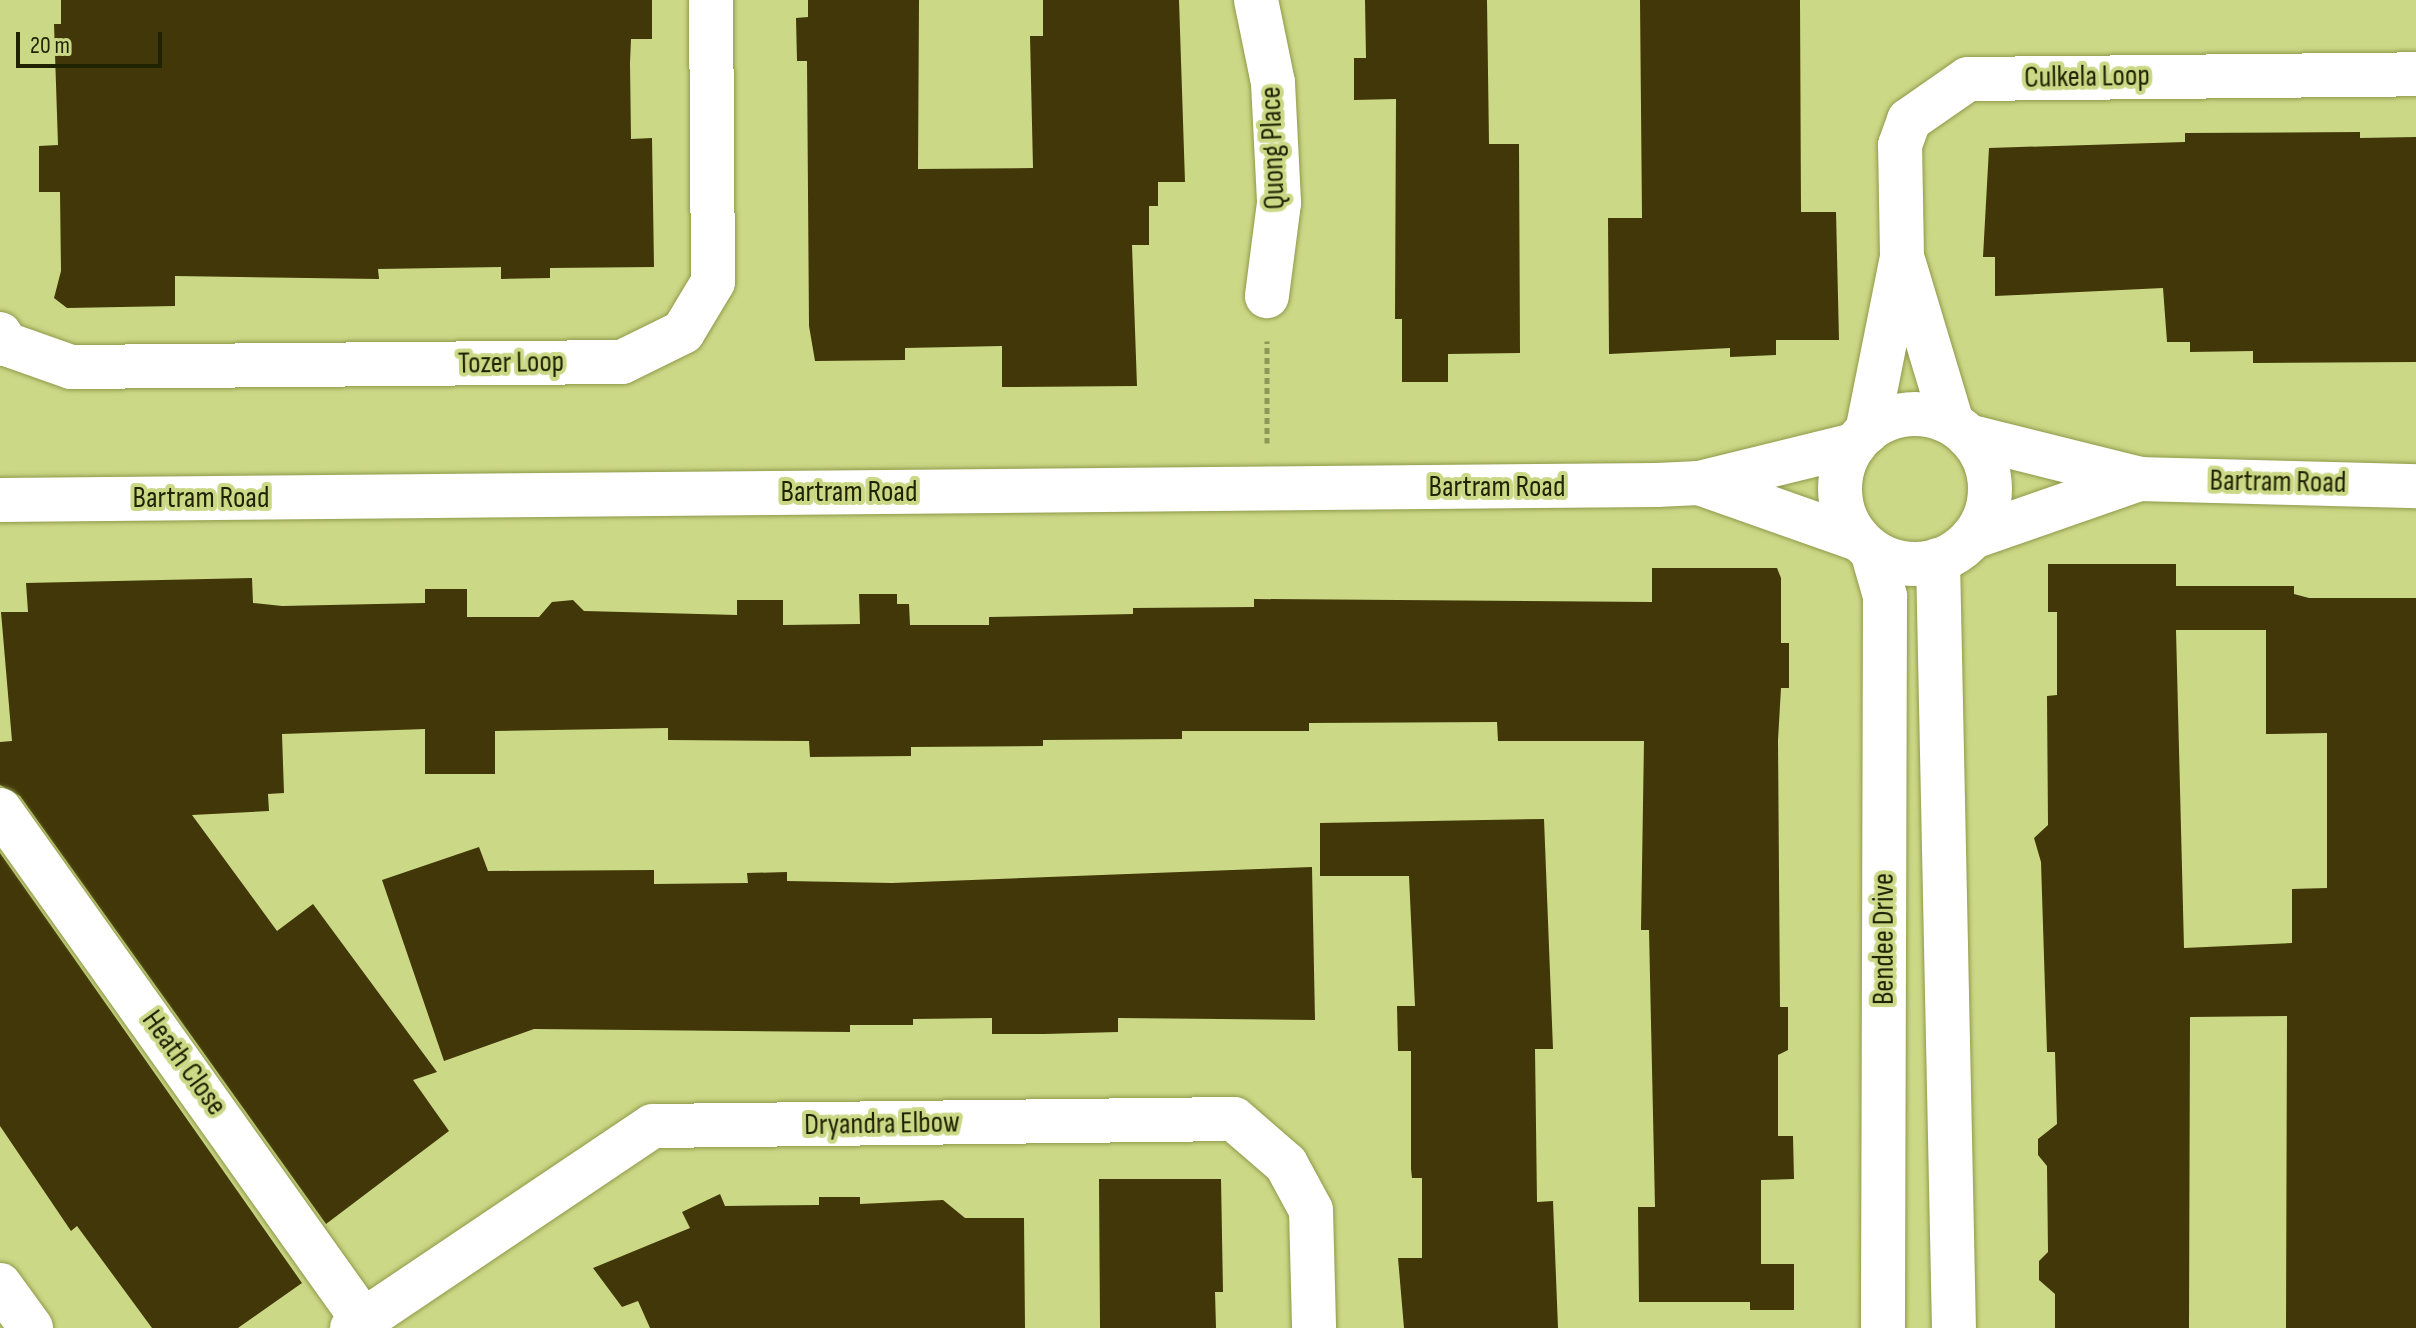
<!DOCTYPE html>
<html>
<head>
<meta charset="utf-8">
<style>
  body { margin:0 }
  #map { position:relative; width:2416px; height:1328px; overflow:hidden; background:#cbd886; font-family:"Sofia Sans Condensed",sans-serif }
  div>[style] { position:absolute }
  .building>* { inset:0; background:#413708 }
  .path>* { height:5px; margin-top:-2.5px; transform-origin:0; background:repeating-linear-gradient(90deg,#8d9757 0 6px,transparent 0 10px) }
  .roads { filter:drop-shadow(0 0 2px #8f9a4a) drop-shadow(0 0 2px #8f9a4a) }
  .minor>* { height:44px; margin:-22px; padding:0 22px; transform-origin:22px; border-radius:22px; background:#fff }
  .tertiary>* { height:44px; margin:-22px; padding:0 22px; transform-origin:22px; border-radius:22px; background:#fff }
  .tertiary>.ring { margin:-22px; padding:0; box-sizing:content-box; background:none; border:44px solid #fff; border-radius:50% }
  span { translate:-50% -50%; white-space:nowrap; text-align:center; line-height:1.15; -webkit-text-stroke:8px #cbd886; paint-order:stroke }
  .street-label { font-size:30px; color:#1f2302 }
  .scale { position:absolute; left:16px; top:32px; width:146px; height:36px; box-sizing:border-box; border:4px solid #1f2302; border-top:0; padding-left:10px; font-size:24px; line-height:28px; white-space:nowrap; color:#1f2302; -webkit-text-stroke:6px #cbd886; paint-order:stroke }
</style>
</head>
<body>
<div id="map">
  <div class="building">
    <i style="clip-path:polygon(61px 0,652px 0,652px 39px,631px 39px,630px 63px,631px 139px,652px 138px,654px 267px,550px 268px,550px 278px,501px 279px,501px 267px,378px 269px,379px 279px,175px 276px,175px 306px,67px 308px,54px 298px,61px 271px,60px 192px,39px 192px,39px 146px,58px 145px,54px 24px,61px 24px)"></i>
    <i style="clip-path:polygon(808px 0,919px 0,918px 169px,1033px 168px,1030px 36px,1043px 36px,1043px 0,1179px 0,1185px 182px,1158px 182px,1158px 206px,1149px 206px,1149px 245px,1132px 245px,1137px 386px,1002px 387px,1002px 346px,905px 348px,905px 360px,815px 361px,809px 326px,807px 61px,797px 61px,796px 18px,808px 17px)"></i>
    <i style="clip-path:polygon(1365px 0,1487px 0,1489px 144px,1519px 144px,1520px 353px,1448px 354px,1448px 382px,1402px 382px,1402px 319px,1395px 319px,1396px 99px,1354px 100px,1354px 58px,1366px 58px)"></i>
    <i style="clip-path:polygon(1640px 0,1800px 0,1801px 212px,1836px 212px,1839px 340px,1776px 340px,1776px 355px,1730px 357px,1730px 348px,1609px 354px,1608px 218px,1642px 218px)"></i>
    <i style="clip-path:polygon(2360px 132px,2360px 138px,2416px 137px,2416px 362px,2253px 363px,2253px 351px,2190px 352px,2190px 342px,2167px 342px,2163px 288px,1995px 296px,1995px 257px,1983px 257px,1989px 148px,2185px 142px,2185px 133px)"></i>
    <i style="clip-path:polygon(evenodd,2048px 564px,2176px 564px,2176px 586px,2294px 586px,2294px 594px,2309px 598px,2416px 598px,2416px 1328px,2286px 1328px,2287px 1016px,2190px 1017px,2189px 1328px,2055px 1328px,2055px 1294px,2039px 1280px,2039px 1261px,2048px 1252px,2047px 1166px,2038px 1155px,2038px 1139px,2057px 1124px,2055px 1052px,2047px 1052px,2041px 862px,2034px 838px,2048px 825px,2047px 696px,2057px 695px,2057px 612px,2048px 612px,2048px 564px,2176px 630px,2266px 630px,2266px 734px,2327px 733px,2327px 888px,2292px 889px,2292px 943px,2184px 948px,2176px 630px)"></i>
    <i style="clip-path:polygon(1652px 568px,1777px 568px,1781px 578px,1781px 643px,1789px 643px,1789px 688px,1781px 688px,1778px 740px,1780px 1007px,1788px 1007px,1788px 1050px,1778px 1055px,1778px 1136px,1793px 1136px,1794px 1179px,1761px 1180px,1761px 1264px,1794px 1264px,1794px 1310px,1750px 1310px,1750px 1302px,1639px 1302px,1638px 1207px,1655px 1207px,1649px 930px,1641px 930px,1644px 741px,1498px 741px,1497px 722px,1309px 723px,1309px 731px,1182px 731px,1182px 739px,1043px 740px,1043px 746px,911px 747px,911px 756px,810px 757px,809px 741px,668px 740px,668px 728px,495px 731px,495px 774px,425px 774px,425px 729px,282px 734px,284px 793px,268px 794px,269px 811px,192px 815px,277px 931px,313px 904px,437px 1072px,413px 1080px,449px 1131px,326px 1224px,20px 796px,0 785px,0 742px,12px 741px,1px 612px,28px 612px,26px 583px,252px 578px,253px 603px,282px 606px,425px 603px,425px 589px,467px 589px,467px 617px,539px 617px,552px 602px,573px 600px,584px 611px,737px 615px,737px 600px,783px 600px,783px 625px,860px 624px,859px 594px,897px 594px,897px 604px,909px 604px,910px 625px,989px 625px,989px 617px,1133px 614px,1133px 608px,1254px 607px,1254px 599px,1652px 602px)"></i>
    <i style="clip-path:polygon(1544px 819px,1553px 1049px,1535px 1049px,1537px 1202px,1553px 1201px,1558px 1328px,1404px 1328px,1398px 1258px,1422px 1258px,1422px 1178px,1412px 1178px,1411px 1169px,1411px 1051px,1398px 1051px,1397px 1006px,1415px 1006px,1409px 876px,1320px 876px,1320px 823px)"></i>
    <i style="clip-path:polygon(479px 847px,488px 871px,654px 870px,654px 884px,748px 883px,747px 873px,787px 872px,787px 881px,892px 883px,1312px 867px,1315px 1020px,1118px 1018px,1118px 1032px,1044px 1034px,992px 1034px,992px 1018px,913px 1019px,913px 1025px,850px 1025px,850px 1032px,534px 1029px,444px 1061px,382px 880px)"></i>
    <i style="clip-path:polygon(0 853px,302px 1283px,238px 1328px,152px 1328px,77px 1226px,71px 1231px,0 1126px)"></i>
    <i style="clip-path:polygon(1099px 1179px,1221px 1179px,1223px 1292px,1215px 1292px,1216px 1328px,1100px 1328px)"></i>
    <i style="clip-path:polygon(720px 1194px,725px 1206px,819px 1205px,819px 1197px,860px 1197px,860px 1204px,943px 1200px,965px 1218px,1024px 1218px,1025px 1328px,650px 1328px,638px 1301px,622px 1307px,593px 1268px,690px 1228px,682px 1212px)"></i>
  </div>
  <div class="path">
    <i style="left:1267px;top:443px;width:102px;rotate:-90deg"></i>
  </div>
  <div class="roads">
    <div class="minor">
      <i style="left:1256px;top:0;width:85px;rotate:78.4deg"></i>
      <i style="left:1273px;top:83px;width:120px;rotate:87.1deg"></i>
      <i style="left:1279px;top:203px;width:94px;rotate:97.4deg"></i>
      <i style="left:1904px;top:263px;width:167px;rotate:73.3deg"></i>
      <i style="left:0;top:334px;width:12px;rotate:59deg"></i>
      <i style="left:6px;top:344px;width:69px;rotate:19.5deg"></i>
      <i style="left:71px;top:367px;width:551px;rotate:-0.52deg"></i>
      <i style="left:622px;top:362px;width:68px;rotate:-26.2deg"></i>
      <i style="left:683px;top:332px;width:58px;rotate:-59deg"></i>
      <i style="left:713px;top:282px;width:282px;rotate:-90.4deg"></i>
      <i style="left:1867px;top:432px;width:178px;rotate:-78.7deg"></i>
      <i style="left:1902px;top:257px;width:112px;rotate:-91deg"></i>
      <i style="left:1900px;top:145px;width:27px;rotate:-70deg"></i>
      <i style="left:1909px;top:120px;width:72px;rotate:-34.8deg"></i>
      <i style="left:1968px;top:79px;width:448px;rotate:-0.6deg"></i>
      <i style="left:1872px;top:551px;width:47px;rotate:73.9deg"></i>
      <i style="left:1885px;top:596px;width:732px;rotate:90.16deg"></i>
      <i style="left:1938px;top:560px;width:768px;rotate:88.81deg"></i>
      <i style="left:0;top:810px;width:626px;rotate:54.56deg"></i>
      <i style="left:352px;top:1328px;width:362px;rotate:-33.9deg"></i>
      <i style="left:653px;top:1126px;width:581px;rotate:-0.69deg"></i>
      <i style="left:1234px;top:1119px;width:69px;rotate:40.9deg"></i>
      <i style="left:1286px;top:1164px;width:52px;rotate:61.5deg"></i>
      <i style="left:1311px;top:1210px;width:118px;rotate:88.5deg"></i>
    </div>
    <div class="tertiary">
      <i class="ring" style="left:1840px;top:414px;width:106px;height:106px"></i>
      <i style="left:1968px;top:436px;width:177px;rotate:14deg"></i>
      <i style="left:2140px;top:479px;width:276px;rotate:1.5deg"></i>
      <i style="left:1699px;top:483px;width:169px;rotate:19.4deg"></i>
      <i style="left:0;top:500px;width:1657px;rotate:-0.52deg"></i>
      <i style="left:1657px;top:485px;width:42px;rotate:-2.7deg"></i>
      <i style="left:1699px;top:483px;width:160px;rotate:-13.8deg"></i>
      <i style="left:1973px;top:537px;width:177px;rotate:-19.2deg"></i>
      <i style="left:0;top:1285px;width:53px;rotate:54.2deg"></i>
    </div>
  </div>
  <div class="street-label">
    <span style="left:2087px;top:77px;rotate:-1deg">Culkela Loop</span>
    <span style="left:1273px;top:148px;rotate:-92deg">Quong Place</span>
    <span style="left:511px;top:363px;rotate:-1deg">Tozer Loop</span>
    <span style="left:2278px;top:482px;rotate:1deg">Bartram Road</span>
    <span style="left:1497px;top:487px">Bartram Road</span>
    <span style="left:849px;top:492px">Bartram Road</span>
    <span style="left:201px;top:498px">Bartram Road</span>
    <span style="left:1884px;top:939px;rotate:-90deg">Bendee Drive</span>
    <span style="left:184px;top:1063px;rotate:54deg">Heath Close</span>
    <span style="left:882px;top:1124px;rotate:-1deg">Dryandra Elbow</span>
  </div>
  <div class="scale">20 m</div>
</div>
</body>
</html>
